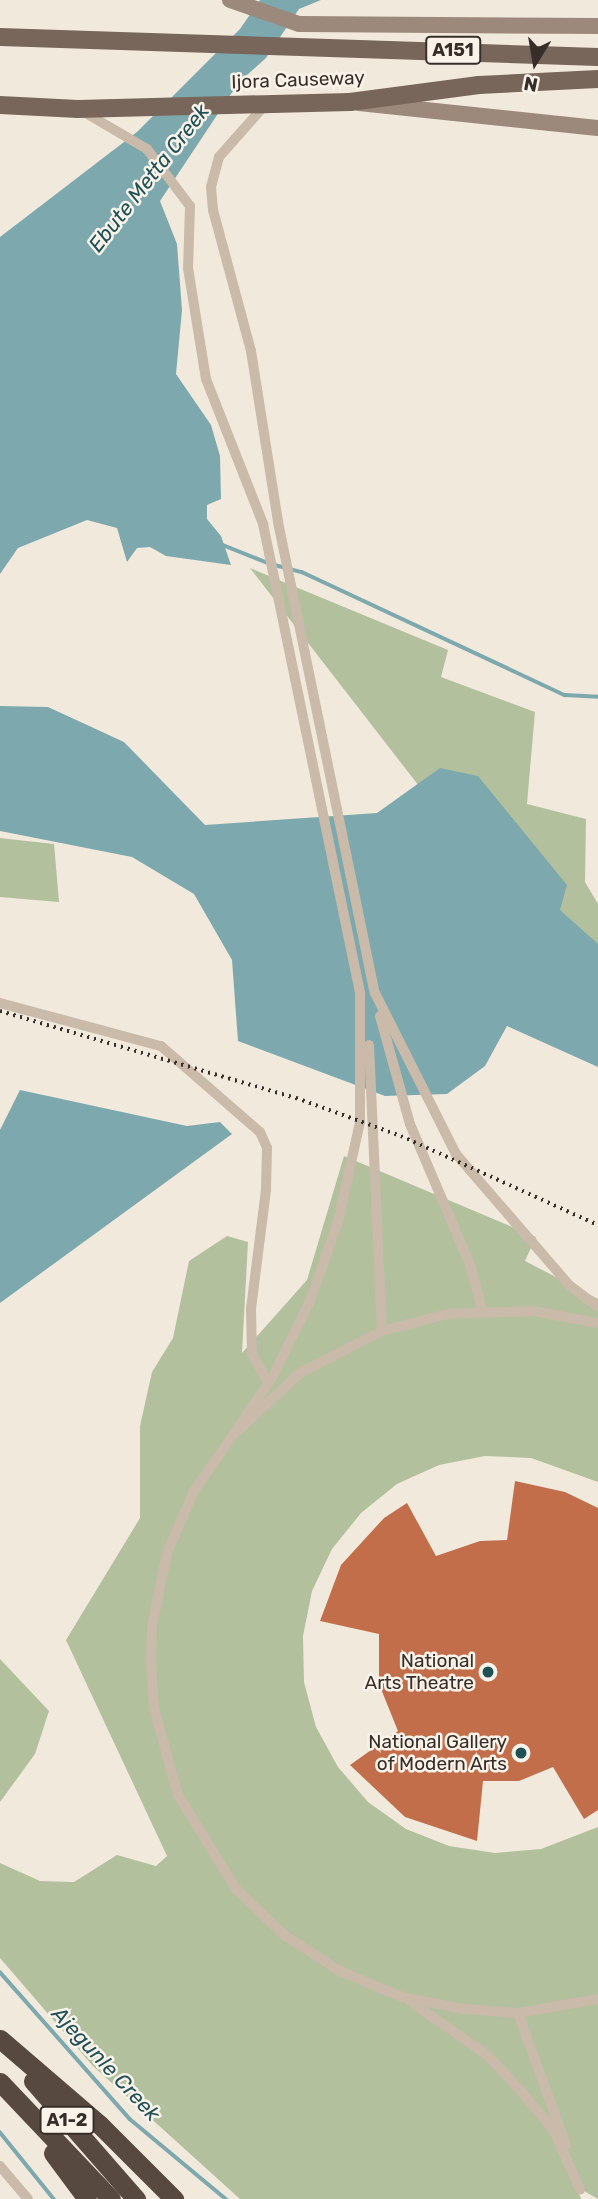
<!DOCTYPE html>
<html>
<head>
<meta charset="utf-8">
<style>
  body { margin:0 }
  #map { position:relative; width:598px; height:2199px; overflow:hidden; background:#f2e9dd; font-family:Rubik,sans-serif }
  div>[style] { position:absolute }
  .green>* { inset:0; background:#b3c09e }
  .water>* { inset:0; background:#7da9ae }
  .stream>* { height:3.5px; margin:-1.75px; padding:0 1.75px; transform-origin:1.75px; border-radius:1.75px; background:#7da9ae }
  .building>* { inset:0; background:#c26e4b }
  .street>* { height:10px; margin:-5px; padding:0 5px; transform-origin:5px; border-radius:5px; background:#c9baa9 }
  .secondary>* { height:16px; margin:-8px; padding:0 8px; transform-origin:8px; border-radius:8px; background:#9d897b }
  .primary>* { height:18px; margin:-9px; padding:0 9px; transform-origin:9px; border-radius:9px; background:#78665b }
  .highway>* { height:19px; margin:-9.5px; padding:0 9.5px; transform-origin:9.5px; border-radius:9.5px; background:#574940 }
  .rail>* { height:3.5px; margin-top:-1.75px; transform-origin:0; background:repeating-linear-gradient(90deg,#372e29 0 2px,transparent 0 7px) }
  .dots>* { width:19px; height:19px; translate:-50% -50%; box-sizing:border-box; border:4px solid #f9f3ea; border-radius:50% }
  span { translate:-50% -50%; white-space:nowrap; text-align:center; line-height:1.15; -webkit-text-stroke:5px #f9f3ea; paint-order:stroke }
  .shield-label span { padding:2px 5px; background:#f9f3ea; border:2px solid; border-radius:5px; -webkit-text-stroke-width:0 }
  .shield-label { font-size:18px; color:#372e29; font-weight:700 }
  .street-label { font-size:19px; color:#372e29 }
  .poi-label { font-size:19px; color:#372e29 }
  .right { translate:-100% -50%; text-align:right }
  .water-label { font-size:21px; color:#205157; font-style:italic }
  .north { position:absolute; left:500px; top:28px; width:70px; height:70px; -webkit-text-stroke:5px #f9f3ea; paint-order:stroke; rotate:191deg; font-size:19px; font-weight:700; line-height:28px; text-align:center; color:#372e29 }
  .north::after { content:''; display:block; margin:auto; width:24px; height:32px; background:#372e29; clip-path:polygon(50% 0,100% 100%,50% 72%,0 100%) }
</style>
</head>
<body>
<div id="map">
  <div class="green">
    <i style="clip-path:polygon(250px 568px,448px 650px,441px 677px,535px 712px,527px 804px,586px 819px,585px 882px,598px 904px,598px 1017px)"></i>
    <i style="clip-path:polygon(0 838px,54px 844px,59px 902px,0 897px)"></i>
    <i style="clip-path:polygon(344px 1156px,536px 1237px,525px 1261px,598px 1299px,598px 1482px,531px 1458px,485px 1456px,439px 1465px,397px 1484px,361px 1513px,332px 1549px,312px 1591px,303px 1636px,304px 1682px,316px 1727px,338px 1767px,368px 1802px,406px 1829px,449px 1846px,495px 1853px,541px 1849px,598px 1827px,598px 2199px,577px 2187px,581px 2199px,240px 2199px,93px 2066px,0 1958px,0 1863px,40px 1881px,74px 1882px,117px 1855px,156px 1866px,167px 1856px,66px 1640px,140px 1518px,140px 1426px,152px 1372px,173px 1338px,189px 1261px,227px 1236px,248px 1242px,242px 1353px,307px 1280px)"></i>
    <i style="clip-path:polygon(0 1659px,49px 1711px,35px 1754px,0 1802px)"></i>
  </div>
  <div class="water">
    <i style="clip-path:polygon(260px 0,321px 0,299px 9px,266px 58px,239px 82px,160px 201px,177px 244px,182px 310px,176px 374px,211px 425px,220px 456px,221px 499px,207px 505px,207px 519px,221px 536px,231px 565px,166px 556px,150px 547px,137px 548px,127px 562px,117px 528px,87px 520px,18px 548px,0 574px,0 237px,137px 132px,240px 29px)"></i>
    <i style="clip-path:polygon(0 706px,48px 707px,124px 742px,205px 825px,377px 813px,440px 768px,478px 776px,567px 885px,560px 910px,598px 944px,598px 1067px,507px 1026px,485px 1066px,447px 1094px,385px 1096px,238px 1041px,232px 960px,194px 894px,132px 857px,0 831px)"></i>
    <i style="clip-path:polygon(20px 1090px,187px 1126px,220px 1122px,232px 1134px,0 1303px,0 1130px)"></i>
  </div>
  <div class="stream">
    <i style="left:223px;top:545px;width:48px;rotate:21.8deg"></i>
    <i style="left:275px;top:565px;width:28px;rotate:15deg"></i>
    <i style="left:302px;top:572px;width:290px;rotate:25.1deg"></i>
    <i style="left:565px;top:695px;width:33px;rotate:3deg"></i>
    <i style="left:0;top:1972px;width:196px;rotate:48.5deg"></i>
    <i style="left:130px;top:2119px;width:125px;rotate:39.8deg"></i>
    <i style="left:0;top:2132px;width:86px;rotate:51.1deg"></i>
  </div>
  <div class="building">
    <i style="clip-path:polygon(515px 1481px,565px 1492px,598px 1508px,598px 1810px,584px 1819px,553px 1767px,519px 1781px,483px 1781px,477px 1841px,405px 1817px,350px 1765px,398px 1731px,379px 1684px,379px 1634px,320px 1621px,341px 1565px,384px 1518px,407px 1503px,436px 1556px,480px 1541px,507px 1540px)"></i>
  </div>
  <div class="street">
    <i style="left:265px;top:105px;width:69px;rotate:131.5deg"></i>
    <i style="left:219px;top:157px;width:31px;rotate:105deg"></i>
    <i style="left:211px;top:187px;width:23px;rotate:85deg"></i>
    <i style="left:213px;top:210px;width:146px;rotate:74.9deg"></i>
    <i style="left:251px;top:351px;width:173px;rotate:81deg"></i>
    <i style="left:278px;top:522px;width:481px;rotate:78.4deg"></i>
    <i style="left:375px;top:993px;width:180px;rotate:63.3deg"></i>
    <i style="left:456px;top:1154px;width:173px;rotate:49.2deg"></i>
    <i style="left:569px;top:1285px;width:36px;rotate:37deg"></i>
    <i style="left:84px;top:112px;width:73px;rotate:30.4deg"></i>
    <i style="left:147px;top:149px;width:71px;rotate:53deg"></i>
    <i style="left:190px;top:206px;width:62px;rotate:91.8deg"></i>
    <i style="left:188px;top:268px;width:112px;rotate:80.8deg"></i>
    <i style="left:206px;top:379px;width:156px;rotate:68.5deg"></i>
    <i style="left:263px;top:524px;width:480px;rotate:78.3deg"></i>
    <i style="left:360px;top:994px;width:128px;rotate:90deg"></i>
    <i style="left:360px;top:1122px;width:102px;rotate:102.4deg"></i>
    <i style="left:338px;top:1222px;width:84px;rotate:109.5deg"></i>
    <i style="left:310px;top:1301px;width:86px;rotate:116.3deg"></i>
    <i style="left:272px;top:1378px;width:69px;rotate:124.4deg"></i>
    <i style="left:0;top:1003px;width:167px;rotate:15deg"></i>
    <i style="left:161px;top:1046px;width:131px;rotate:41deg"></i>
    <i style="left:260px;top:1132px;width:17px;rotate:66deg"></i>
    <i style="left:267px;top:1148px;width:42px;rotate:91.4deg"></i>
    <i style="left:266px;top:1190px;width:119px;rotate:97.2deg"></i>
    <i style="left:251px;top:1308px;width:46px;rotate:88.8deg"></i>
    <i style="left:252px;top:1354px;width:33px;rotate:61deg"></i>
    <i style="left:380px;top:1016px;width:112px;rotate:74.5deg"></i>
    <i style="left:410px;top:1124px;width:155px;rotate:66.9deg"></i>
    <i style="left:471px;top:1267px;width:44px;rotate:75.7deg"></i>
    <i style="left:369px;top:1045px;width:286px;rotate:87.4deg"></i>
    <i style="left:598px;top:1323px;width:65px;rotate:-169.4deg"></i>
    <i style="left:534px;top:1311px;width:86px;rotate:178deg"></i>
    <i style="left:448px;top:1314px;width:68px;rotate:165.6deg"></i>
    <i style="left:382px;top:1331px;width:92px;rotate:152.9deg"></i>
    <i style="left:300px;top:1373px;width:91px;rotate:137.2deg"></i>
    <i style="left:233px;top:1435px;width:68px;rotate:124.9deg"></i>
    <i style="left:194px;top:1491px;width:68px;rotate:113.5deg"></i>
    <i style="left:167px;top:1553px;width:76px;rotate:101.5deg"></i>
    <i style="left:152px;top:1627px;width:37px;rotate:92deg"></i>
    <i style="left:151px;top:1664px;width:44px;rotate:86.1deg"></i>
    <i style="left:154px;top:1708px;width:90px;rotate:74.6deg"></i>
    <i style="left:178px;top:1795px;width:110px;rotate:58.3deg"></i>
    <i style="left:236px;top:1889px;width:66px;rotate:43.8deg"></i>
    <i style="left:284px;top:1935px;width:67px;rotate:32.7deg"></i>
    <i style="left:340px;top:1971px;width:67px;rotate:22.8deg"></i>
    <i style="left:402px;top:1997px;width:62px;rotate:11.1deg"></i>
    <i style="left:463px;top:2009px;width:55px;rotate:4.2deg"></i>
    <i style="left:518px;top:2013px;width:81px;rotate:-9.9deg"></i>
    <i style="left:411px;top:2002px;width:93px;rotate:34.9deg"></i>
    <i style="left:487px;top:2055px;width:50px;rotate:46.6deg"></i>
    <i style="left:521px;top:2091px;width:52px;rotate:50.5deg"></i>
    <i style="left:554px;top:2131px;width:64px;rotate:65.9deg"></i>
    <i style="left:518px;top:2013px;width:140px;rotate:70deg"></i>
    <i style="left:0;top:2166px;width:43px;rotate:49.7deg"></i>
  </div>
  <div class="secondary">
    <i style="left:230px;top:0;width:73px;rotate:19.2deg"></i>
    <i style="left:299px;top:24px;width:299px;rotate:0.4deg"></i>
    <i style="left:359px;top:103px;width:240px;rotate:6deg"></i>
  </div>
  <div class="primary">
    <i style="left:0;top:37px;width:598px;rotate:1.92deg"></i>
    <i style="left:0;top:105px;width:78px;rotate:2.9deg"></i>
    <i style="left:78px;top:109px;width:272px;rotate:-1.5deg"></i>
    <i style="left:350px;top:102px;width:130px;rotate:-7.5deg"></i>
    <i style="left:479px;top:85px;width:119px;rotate:-2.9deg"></i>
  </div>
  <div class="highway">
    <i style="left:0;top:2039px;width:132px;rotate:40.7deg"></i>
    <i style="left:100px;top:2125px;width:105px;rotate:45deg"></i>
    <i style="left:33px;top:2081px;width:157px;rotate:48.9deg"></i>
    <i style="left:0;top:2082px;width:161px;rotate:46.5deg"></i>
    <i style="left:53px;top:2153px;width:57px;rotate:53.5deg"></i>
  </div>
  <div class="rail">
    <i style="left:0;top:1011px;width:309px;rotate:16.4deg"></i>
    <i style="left:296px;top:1098px;width:112px;rotate:19.9deg"></i>
    <i style="left:401px;top:1136px;width:216px;rotate:24.3deg"></i>
  </div>
  <div class="dots">
    <i style="left:488px;top:1672px;background:#205157"></i>
    <i style="left:521px;top:1753px;background:#205157"></i>
  </div>
  <div class="shield-label">
    <span style="left:453px;top:50px">A151</span>
    <span style="left:67px;top:2120px">A1-2</span>
  </div>
  <div class="street-label">
    <span style="left:298px;top:80px;rotate:-2deg">Ijora Causeway</span>
  </div>
  <div class="poi-label">
    <span class="right" style="left:474px;top:1672px">National<br>Arts Theatre</span>
    <span class="right" style="left:507px;top:1753px">National Gallery<br>of Modern Arts</span>
  </div>
  <div class="water-label">
    <span style="left:149px;top:178px;rotate:-52deg">Ebute Metta Creek</span>
    <span style="left:106px;top:2064px;rotate:47deg">Ajegunle Creek</span>
  </div>
  <div class="north">N</div>
</div>
</body>
</html>
